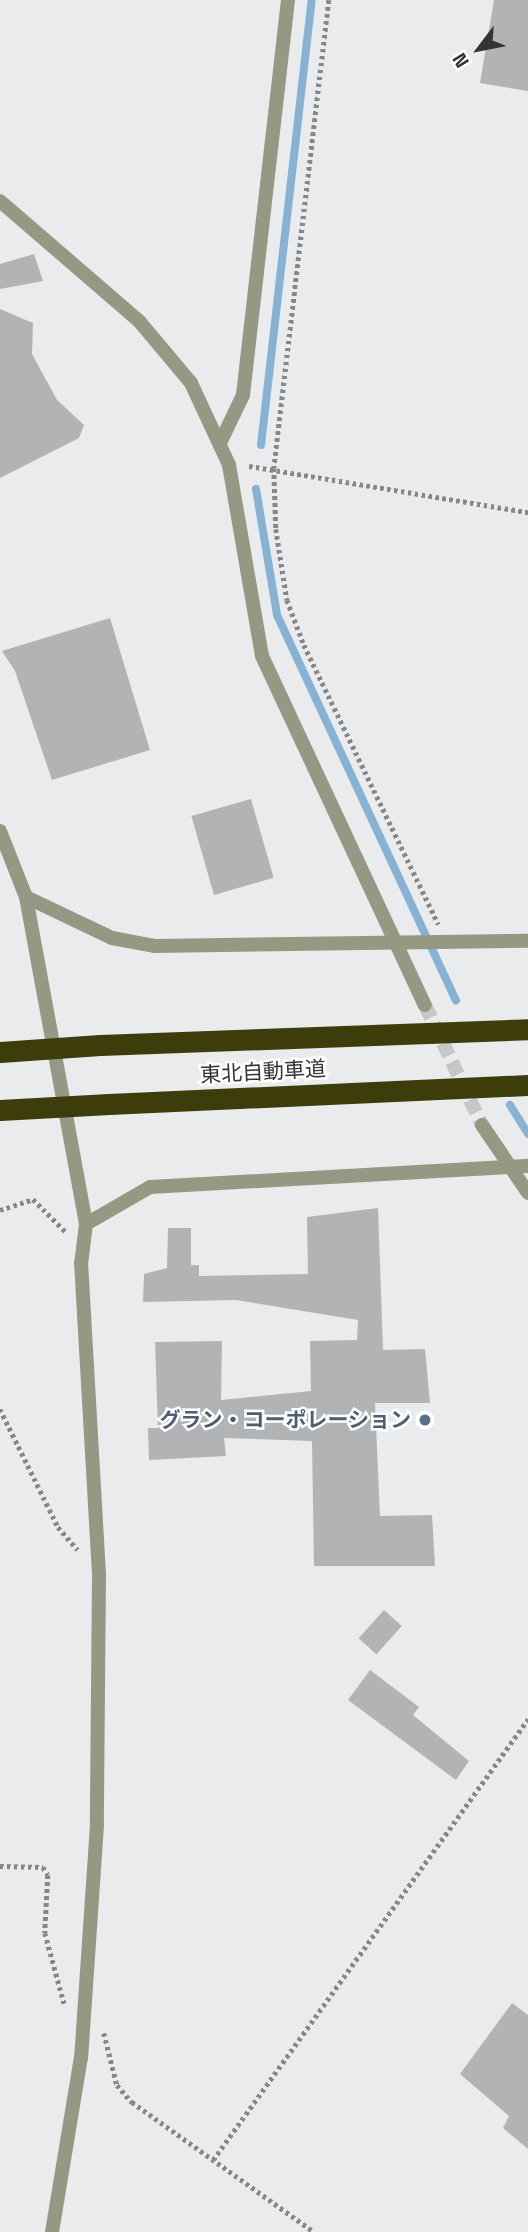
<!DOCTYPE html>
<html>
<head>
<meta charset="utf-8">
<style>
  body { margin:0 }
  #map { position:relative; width:528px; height:2232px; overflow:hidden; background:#e9ebed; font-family:"Space Grotesk","Noto Sans JP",sans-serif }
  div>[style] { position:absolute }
  .stream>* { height:8px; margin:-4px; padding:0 4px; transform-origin:4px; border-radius:4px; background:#87b2d4 }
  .building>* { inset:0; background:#b1b3b5; transform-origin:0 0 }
  .minor-tunnel>* { height:14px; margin-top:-7px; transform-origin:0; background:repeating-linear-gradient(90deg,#c5c6c8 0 14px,transparent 0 21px) }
  .path>* { height:4.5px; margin-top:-2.25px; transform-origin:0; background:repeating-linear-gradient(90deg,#878789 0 3.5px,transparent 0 7px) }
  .minor>* { height:14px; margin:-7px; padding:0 7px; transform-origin:7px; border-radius:7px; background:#979883 }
  .motorway>* { height:21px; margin:-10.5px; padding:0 10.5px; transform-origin:10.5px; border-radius:10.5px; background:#3d3d0c }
  .motorway-bridge>* { height:21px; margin:-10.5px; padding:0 10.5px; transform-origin:10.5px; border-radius:10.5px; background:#3d3d0c }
  .dots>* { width:19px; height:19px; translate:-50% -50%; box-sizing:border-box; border:4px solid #fff; border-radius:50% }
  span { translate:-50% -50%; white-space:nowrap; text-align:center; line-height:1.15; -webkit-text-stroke:5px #fff; paint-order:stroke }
  .street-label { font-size:21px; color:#343435 }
  .service-label { font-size:21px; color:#4e5e75; font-weight:700 }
  .right { translate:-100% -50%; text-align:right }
  .north { position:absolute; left:444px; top:14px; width:70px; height:70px; -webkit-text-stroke:5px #fff; paint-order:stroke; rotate:238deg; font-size:19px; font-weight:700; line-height:28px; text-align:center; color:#343435 }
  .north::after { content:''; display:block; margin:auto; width:24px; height:32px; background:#343435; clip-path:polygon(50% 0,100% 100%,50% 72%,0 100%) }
</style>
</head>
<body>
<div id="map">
  <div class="stream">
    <i style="left:261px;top:445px;width:448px;rotate:-83.5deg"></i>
    <i style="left:256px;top:489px;width:128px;rotate:80.5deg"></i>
    <i style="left:277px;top:615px;width:425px;rotate:65.1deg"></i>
    <i style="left:510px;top:1105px;width:34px;rotate:58deg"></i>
  </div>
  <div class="building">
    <i style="clip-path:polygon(494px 0,528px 0,528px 91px,480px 83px)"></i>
    <i style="clip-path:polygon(34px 254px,43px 281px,0 289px,0 264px)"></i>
    <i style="clip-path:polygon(0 309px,33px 323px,32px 354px,57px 400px,84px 425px,79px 438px,0 478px)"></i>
    <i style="clip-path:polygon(110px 618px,150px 750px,52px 780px,15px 671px,2px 651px)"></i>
    <i style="left:251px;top:799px;width:82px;height:62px;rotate:74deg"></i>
    <i style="clip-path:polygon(378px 1208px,383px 1350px,425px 1349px,430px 1403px,375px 1403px,380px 1516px,432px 1515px,435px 1566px,314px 1566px,312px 1441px,224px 1438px,226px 1456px,149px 1460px,148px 1428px,158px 1428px,155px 1342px,222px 1341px,221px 1400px,311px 1391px,310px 1341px,357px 1340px,358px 1320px,236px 1300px,143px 1302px,144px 1274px,167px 1268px,168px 1228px,191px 1228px,191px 1265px,199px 1265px,199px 1276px,308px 1274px,307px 1217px)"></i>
    <i style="left:384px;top:1610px;width:24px;height:38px;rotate:42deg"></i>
    <i style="clip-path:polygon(370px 1670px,419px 1707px,413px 1715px,469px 1761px,456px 1780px,348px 1700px)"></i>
    <i style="clip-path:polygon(512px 2003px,528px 2015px,528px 2149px,503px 2128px,509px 2116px,460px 2074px)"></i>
  </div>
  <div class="minor-tunnel">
    <i style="left:425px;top:1005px;width:133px;rotate:64.6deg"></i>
  </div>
  <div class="path">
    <i style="left:329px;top:0;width:471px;rotate:96.7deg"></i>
    <i style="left:274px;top:468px;width:61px;rotate:88.1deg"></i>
    <i style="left:276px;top:529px;width:72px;rotate:81.2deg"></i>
    <i style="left:287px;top:600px;width:48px;rotate:69.3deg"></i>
    <i style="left:304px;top:645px;width:310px;rotate:64.3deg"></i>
    <i style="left:249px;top:466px;width:283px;rotate:9.4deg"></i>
    <i style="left:0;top:1210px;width:35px;rotate:-18deg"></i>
    <i style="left:33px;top:1199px;width:47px;rotate:45deg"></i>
    <i style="left:0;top:1409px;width:131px;rotate:63.8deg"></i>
    <i style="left:58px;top:1527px;width:30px;rotate:49deg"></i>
    <i style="left:0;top:1866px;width:43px;rotate:1.3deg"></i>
    <i style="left:43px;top:1867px;width:9px;rotate:58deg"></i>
    <i style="left:48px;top:1875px;width:58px;rotate:93deg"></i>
    <i style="left:45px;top:1933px;width:73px;rotate:74.8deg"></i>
    <i style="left:104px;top:2033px;width:54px;rotate:76deg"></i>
    <i style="left:117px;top:2085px;width:23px;rotate:49deg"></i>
    <i style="left:132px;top:2102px;width:224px;rotate:35.5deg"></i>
    <i style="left:213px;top:2160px;width:542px;rotate:-54.46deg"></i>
  </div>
  <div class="minor">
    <i style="left:0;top:201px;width:184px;rotate:40.8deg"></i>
    <i style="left:139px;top:321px;width:81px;rotate:50deg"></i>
    <i style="left:191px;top:383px;width:90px;rotate:65.1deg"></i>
    <i style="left:229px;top:465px;width:194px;rotate:80.2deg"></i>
    <i style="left:262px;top:656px;width:385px;rotate:65deg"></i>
    <i style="left:221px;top:441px;width:51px;rotate:-64.4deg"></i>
    <i style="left:243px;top:395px;width:398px;rotate:-83.5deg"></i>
    <i style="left:0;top:831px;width:71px;rotate:68.5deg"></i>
    <i style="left:26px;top:897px;width:332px;rotate:79.6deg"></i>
    <i style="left:86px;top:1224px;width:38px;rotate:97deg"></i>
    <i style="left:81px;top:1262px;width:314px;rotate:86.7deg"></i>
    <i style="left:99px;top:1575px;width:250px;rotate:90.5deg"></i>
    <i style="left:97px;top:1825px;width:233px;rotate:93.9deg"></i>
    <i style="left:81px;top:2057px;width:177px;rotate:99.4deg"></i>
    <i style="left:26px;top:897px;width:95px;rotate:25.5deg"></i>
    <i style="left:112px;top:938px;width:44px;rotate:10.5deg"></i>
    <i style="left:155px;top:946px;width:373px;rotate:-0.8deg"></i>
    <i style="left:482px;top:1125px;width:82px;rotate:55.9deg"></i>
    <i style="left:86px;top:1224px;width:74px;rotate:-30deg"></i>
    <i style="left:150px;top:1187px;width:379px;rotate:-3.2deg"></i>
  </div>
  <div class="motorway">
    <i style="left:100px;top:1045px;width:428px;rotate:-2.1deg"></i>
    <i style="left:109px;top:1104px;width:419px;rotate:-2.6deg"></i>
  </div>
  <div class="motorway-bridge">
    <i style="left:0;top:1052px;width:100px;rotate:-4deg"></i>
    <i style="left:0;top:1110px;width:109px;rotate:-3.2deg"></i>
  </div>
  <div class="dots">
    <i style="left:425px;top:1420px;background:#5c6f8a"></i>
  </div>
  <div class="street-label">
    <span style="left:263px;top:1072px;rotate:-3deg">東北自動車道</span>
  </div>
  <div class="service-label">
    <span class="right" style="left:411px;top:1420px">グラン・コーポレーション</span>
  </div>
  <div class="north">N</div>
</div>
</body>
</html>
